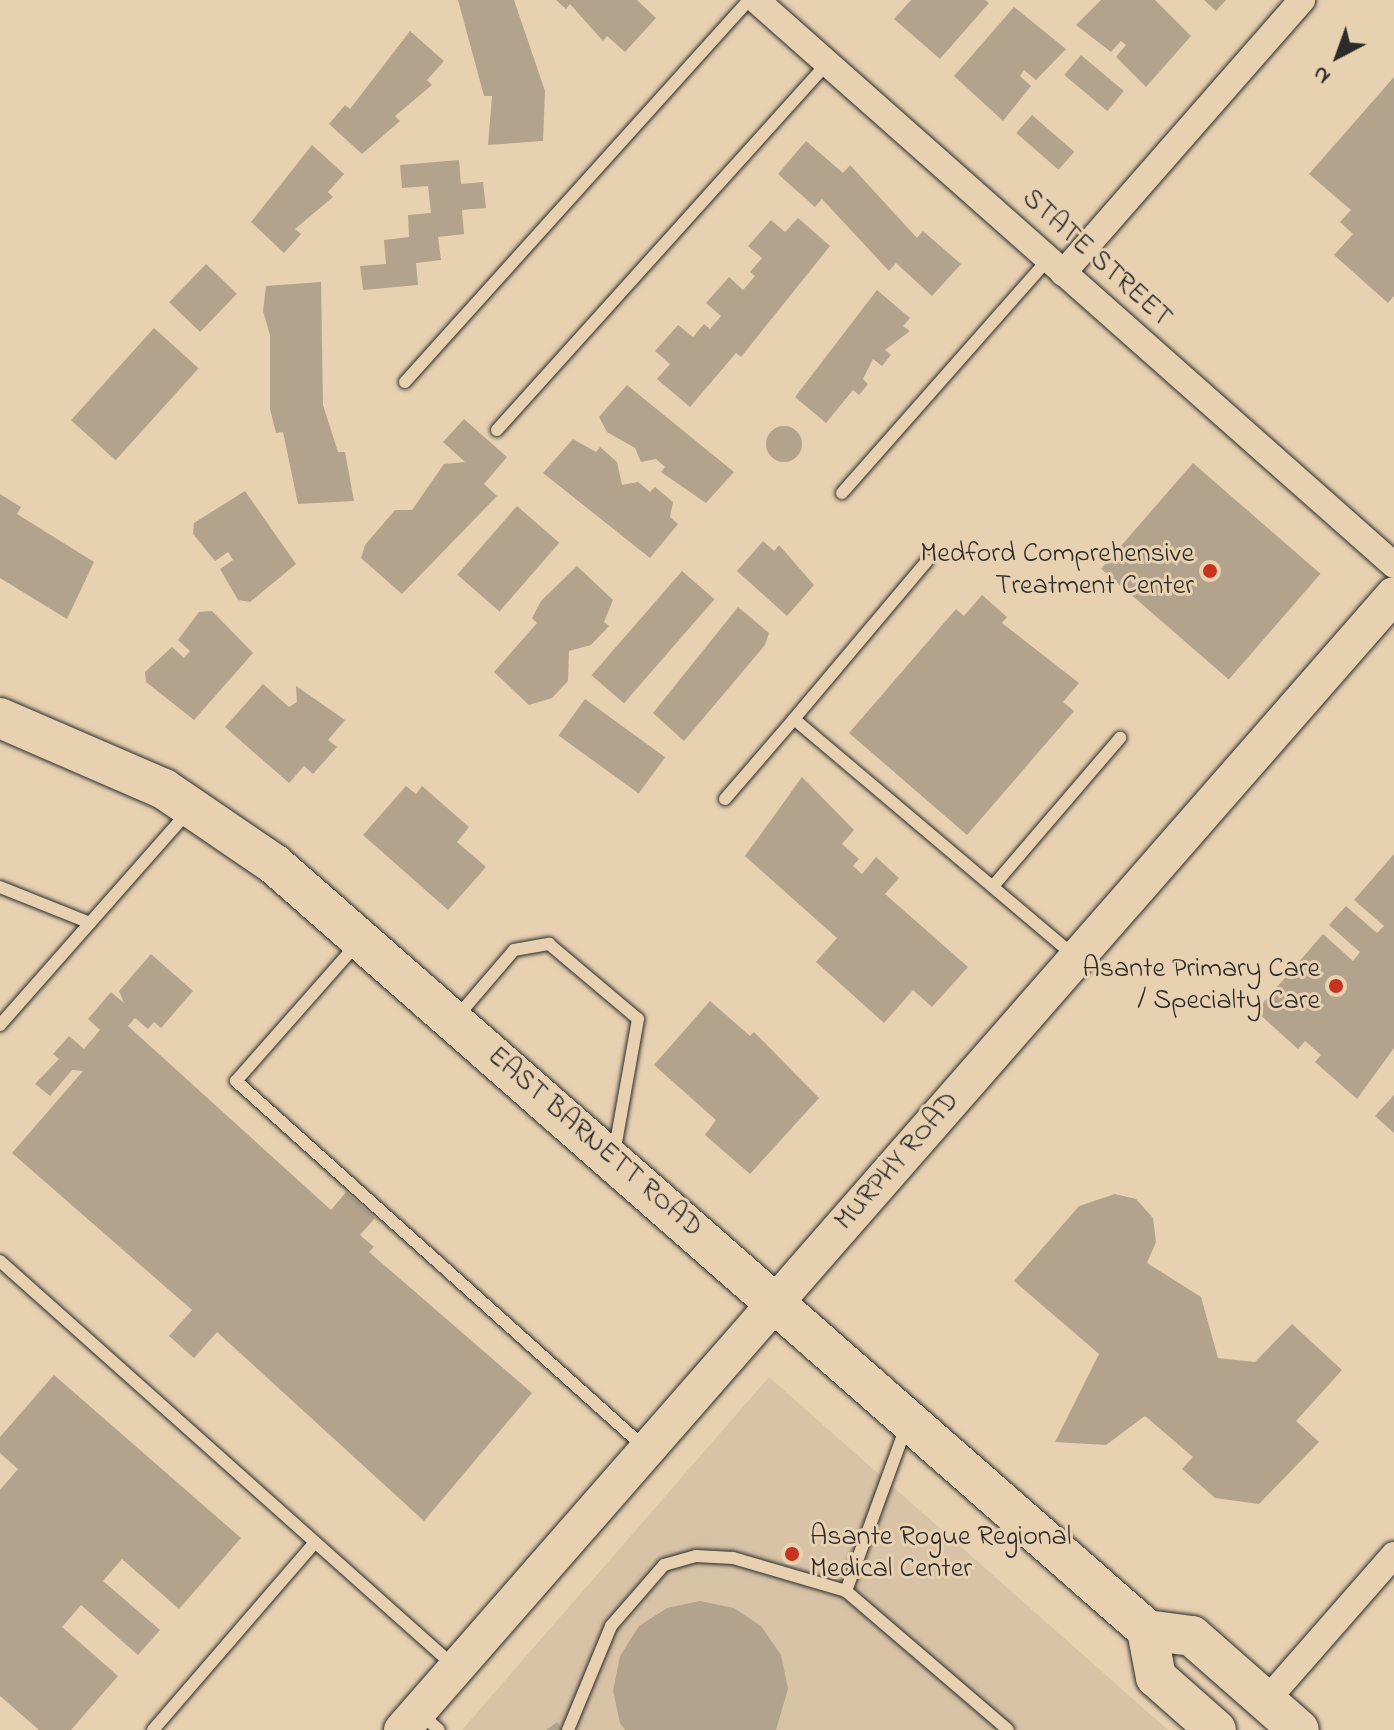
<!DOCTYPE html>
<html>
<head>
<meta charset="utf-8">
<style>
  body { margin:0 }
  #map { position:relative; width:1394px; height:1730px; overflow:hidden; background:#e8d1b1; font-family:"Indie Flower",sans-serif }
  div>[style] { position:absolute }
  .built>* { inset:0; background:#d8c3a6 }
  .building>* { inset:0; background:#b3a38c; transform-origin:0 0 }
  .round { border-radius:50% }
  .roads { filter:drop-shadow(0 0 2px #2b2b2b) drop-shadow(0 0 2px #2b2b2b) }
  .lane>* { height:12px; margin:-6px; padding:0 6px; transform-origin:6px; border-radius:6px; background:#e8d1b1 }
  .street>* { height:26px; margin:-13px; padding:0 13px; transform-origin:13px; border-radius:13px; background:#e8d1b1 }
  .secondary>* { height:36px; margin:-18px; padding:0 18px; transform-origin:18px; border-radius:18px; background:#e8d1b1 }
  .primary>* { height:40px; margin:-20px; padding:0 20px; transform-origin:20px; border-radius:20px; background:#e8d1b1 }
  .dots>* { width:22px; height:22px; translate:-50% -50%; box-sizing:border-box; border:4px solid #e8d1b1; border-radius:50% }
  span { translate:-50% -50%; white-space:nowrap; text-align:center; line-height:1.15; -webkit-text-stroke:6px #e8d1b1; paint-order:stroke }
  .street-label { font-size:28px; color:#2b2b2b }
  .poi-label { font-size:28px; color:#2b2b2b }
  .right { translate:-100% -50%; text-align:right }
  .left { translate:0 -50%; text-align:left }
  .north { position:absolute; left:1298px; top:16px; width:80px; height:80px; -webkit-text-stroke:6px #e8d1b1; paint-order:stroke; rotate:221deg; font-size:22px; font-weight:700; line-height:32px; text-align:center; color:#2b2b2b }
  .north::after { content:''; display:block; margin:auto; width:28px; height:36px; background:#2b2b2b; clip-path:polygon(50% 0,100% 100%,50% 72%,0 100%) }
</style>
</head>
<body>
<div id="map">
  <div class="built">
    <i style="clip-path:polygon(769px 1377px,1168px 1730px,462px 1730px)"></i>
  </div>
  <div class="building">
    <i style="clip-path:polygon(458px 0,514px 0,545px 91px,543px 141px,488px 145px,492px 96px,484px 96px)"></i>
    <i style="clip-path:polygon(556px 0,637px 0,656px 18px,625px 52px,607px 36px,603px 41px,570px 4px,566px 9px)"></i>
    <i style="clip-path:polygon(911px 0,985px 0,989px 3px,940px 59px,894px 19px)"></i>
    <i style="clip-path:polygon(1101px 0,1155px 0,1191px 36px,1146px 87px,1116px 57px,1126px 45px,1121px 41px,1111px 52px,1076px 25px)"></i>
    <i style="clip-path:polygon(1204px 0,1226px 0,1216px 11px)"></i>
    <i style="clip-path:polygon(1014px 7px,1066px 49px,1036px 80px,1024px 70px,1020px 76px,1031px 86px,1003px 121px,954px 76px)"></i>
    <i style="clip-path:polygon(410px 31px,444px 61px,427px 80px,432px 85px,395px 116px,400px 121px,362px 154px,329px 124px,345px 105px,350px 109px)"></i>
    <i style="left:1081px;top:55px;width:56px;height:26px;rotate:40deg"></i>
    <i style="clip-path:polygon(1394px 77px,1394px 296px,1388px 303px,1334px 255px,1353px 234px,1340px 222px,1351px 210px,1309px 174px)"></i>
    <i style="left:1032px;top:115px;width:56px;height:24px;rotate:41deg"></i>
    <i style="clip-path:polygon(806px 141px,843px 173px,850px 165px,917px 238px,923px 231px,961px 264px,932px 296px,896px 263px,889px 271px,822px 199px,815px 207px,778px 174px)"></i>
    <i style="clip-path:polygon(312px 145px,344px 174px,328px 192px,333px 197px,295px 229px,301px 234px,284px 253px,251px 222px)"></i>
    <i style="clip-path:polygon(459px 160px,461px 184px,483px 182px,486px 208px,462px 210px,464px 234px,438px 237px,441px 260px,416px 263px,418px 285px,363px 290px,360px 266px,386px 264px,384px 240px,409px 237px,408px 215px,431px 213px,428px 186px,402px 188px,400px 165px)"></i>
    <i style="clip-path:polygon(798px 218px,830px 246px,741px 357px,736px 353px,690px 407px,657px 379px,670px 364px,655px 351px,678px 325px,693px 337px,704px 324px,710px 329px,721px 316px,706px 303px,729px 277px,743px 290px,755px 276px,750px 272px,762px 258px,748px 246px,771px 220px,785px 232px)"></i>
    <i style="left:206px;top:264px;width:43px;height:53px;rotate:44deg"></i>
    <i style="clip-path:polygon(321px 282px,323px 405px,338px 452px,345px 452px,354px 501px,298px 504px,283px 432px,276px 433px,270px 409px,270px 335px,263px 311px,266px 286px)"></i>
    <i style="clip-path:polygon(877px 290px,910px 318px,903px 326px,910px 331px,885px 350px,891px 355px,882px 366px,873px 359px,863px 379px,868px 384px,859px 395px,853px 390px,826px 423px,795px 397px)"></i>
    <i style="left:154px;top:328px;width:60px;height:124px;rotate:42deg"></i>
    <i style="clip-path:polygon(627px 385px,734px 472px,706px 503px,661px 472px,665px 467px,656px 459px,641px 462px,635px 448px,607px 432px,599px 417px)"></i>
    <i style="clip-path:polygon(464px 419px,507px 457px,484px 484px,497px 496px,402px 594px,361px 558px,365px 545px,395px 510px,412px 510px,444px 464px,465px 462px,443px 442px)"></i>
    <i class="round" style="left:766px;top:426px;width:36px;height:36px"></i>
    <i style="clip-path:polygon(573px 439px,596px 452px,600px 447px,617px 462px,622px 485px,638px 482px,650px 492px,655px 487px,673px 502px,670px 517px,678px 524px,650px 558px,543px 473px)"></i>
    <i style="left:1193px;top:463px;width:169px;height:140px;rotate:41deg"></i>
    <i style="clip-path:polygon(245px 491px,296px 564px,250px 602px,238px 600px,220px 569px,233px 560px,228px 552px,215px 561px,193px 534px,194px 523px)"></i>
    <i style="clip-path:polygon(0 494px,21px 507px,17px 514px,94px 562px,67px 619px,0 578px)"></i>
    <i style="left:517px;top:506px;width:56px;height:91px;rotate:41deg"></i>
    <i style="clip-path:polygon(763px 541px,774px 551px,779px 545px,814px 585px,787px 616px,737px 571px)"></i>
    <i style="clip-path:polygon(577px 566px,613px 600px,604px 622px,609px 626px,591px 645px,569px 651px,568px 681px,552px 698px,529px 705px,494px 672px,537px 623px,532px 618px,541px 601px)"></i>
    <i style="left:682px;top:571px;width:43px;height:138px;rotate:41deg"></i>
    <i style="clip-path:polygon(982px 595px,1007px 617px,1002px 623px,1079px 683px,1063px 702px,1074px 711px,967px 835px,849px 733px,956px 609px,964px 616px)"></i>
    <i style="clip-path:polygon(738px 607px,769px 633px,765px 645px,684px 741px,653px 713px)"></i>
    <i style="clip-path:polygon(212px 611px,253px 653px,194px 720px,146px 682px,145px 672px,172px 647px,184px 658px,190px 651px,178px 640px,199px 612px)"></i>
    <i style="clip-path:polygon(263px 684px,289px 707px,297px 702px,296px 686px,345px 720px,328px 740px,337px 747px,313px 774px,304px 766px,289px 783px,225px 727px)"></i>
    <i style="left:585px;top:699px;width:99px;height:45px;rotate:36deg"></i>
    <i style="clip-path:polygon(802px 777px,854px 830px,842px 844px,859px 859px,853px 866px,862px 874px,876px 857px,899px 878px,885px 894px,968px 967px,932px 1007px,913px 990px,884px 1023px,816px 962px,837px 938px,745px 856px)"></i>
    <i style="clip-path:polygon(406px 786px,416px 794px,422px 786px,469px 827px,457px 842px,486px 867px,448px 910px,363px 835px)"></i>
    <i style="clip-path:polygon(1394px 854px,1394px 1048px,1357px 1099px,1315px 1062px,1321px 1055px,1305px 1041px,1298px 1049px,1256px 1011px,1323px 934px,1353px 961px,1360px 952px,1329px 925px,1346px 906px,1377px 933px,1384px 926px,1354px 900px)"></i>
    <i style="clip-path:polygon(151px 954px,193px 991px,161px 1028px,154px 1022px,148px 1029px,135px 1018px,128px 1026px,331px 1210px,346px 1192px,375px 1218px,360px 1235px,374px 1247px,369px 1252px,532px 1393px,424px 1521px,217px 1332px,194px 1358px,169px 1336px,192px 1310px,12px 1153px,83px 1071px,72px 1070px,50px 1096px,35px 1084px,59px 1059px,53px 1054px,69px 1036px,84px 1049px,100px 1030px,88px 1019px,111px 992px,124px 1003px,119px 991px)"></i>
    <i style="clip-path:polygon(710px 1001px,750px 1036px,754px 1032px,819px 1098px,750px 1174px,705px 1135px,716px 1120px,654px 1065px)"></i>
    <i style="clip-path:polygon(1394px 1095px,1394px 1133px,1375px 1116px)"></i>
    <i style="clip-path:polygon(1115px 1194px,1136px 1199px,1153px 1218px,1156px 1242px,1147px 1263px,1201px 1297px,1218px 1358px,1255px 1362px,1292px 1324px,1342px 1370px,1296px 1421px,1319px 1442px,1259px 1504px,1215px 1498px,1182px 1469px,1193px 1457px,1145px 1416px,1106px 1445px,1055px 1442px,1099px 1354px,1014px 1281px,1079px 1206px)"></i>
    <i style="clip-path:polygon(54px 1375px,241px 1538px,179px 1609px,122px 1559px,103px 1581px,160px 1630px,138px 1655px,81px 1605px,62px 1627px,118px 1676px,71px 1730px,39px 1730px,0 1696px,0 1490px,18px 1469px,0 1453px,0 1437px)"></i>
    <i style="clip-path:polygon(700px 1601px,734px 1608px,761px 1626px,781px 1655px,788px 1689px,776px 1730px,625px 1730px,620px 1723px,613px 1691px,620px 1656px,639px 1626px,667px 1608px)"></i>
    <i style="clip-path:polygon(557px 1722px,563px 1730px,546px 1730px)"></i>
  </div>
  <div class="roads">
    <div class="lane">
      <i style="left:405px;top:382px;width:514px;rotate:-48deg"></i>
      <i style="left:497px;top:430px;width:494px;rotate:-48deg"></i>
      <i style="left:842px;top:493px;width:312px;rotate:-48.6deg"></i>
      <i style="left:927px;top:561px;width:207px;rotate:130.1deg"></i>
      <i style="left:794px;top:719px;width:367px;rotate:40.2deg"></i>
      <i style="left:725px;top:799px;width:106px;rotate:-49.2deg"></i>
      <i style="left:994px;top:885px;width:194px;rotate:-49.4deg"></i>
      <i style="left:0;top:887px;width:97px;rotate:21.8deg"></i>
      <i style="left:356px;top:945px;width:181px;rotate:131.4deg"></i>
      <i style="left:236px;top:1081px;width:548px;rotate:41.89deg"></i>
      <i style="left:456px;top:1018px;width:89px;rotate:-49.5deg"></i>
      <i style="left:514px;top:950px;width:36px;rotate:-10deg"></i>
      <i style="left:549px;top:944px;width:116px;rotate:40.1deg"></i>
      <i style="left:638px;top:1019px;width:137px;rotate:100.1deg"></i>
      <i style="left:0;top:1025px;width:284px;rotate:-48.6deg"></i>
      <i style="left:0;top:1261px;width:608px;rotate:41.74deg"></i>
      <i style="left:906px;top:1427px;width:175px;rotate:110.1deg"></i>
      <i style="left:846px;top:1591px;width:213px;rotate:40.6deg"></i>
      <i style="left:421px;top:1714px;width:24px;rotate:42deg"></i>
      <i style="left:153px;top:1730px;width:248px;rotate:-49.2deg"></i>
      <i style="left:568px;top:1730px;width:113px;rotate:-67.5deg"></i>
      <i style="left:611px;top:1626px;width:81px;rotate:-49deg"></i>
      <i style="left:664px;top:1565px;width:33px;rotate:-16deg"></i>
      <i style="left:696px;top:1556px;width:37px;rotate:3deg"></i>
      <i style="left:733px;top:1558px;width:118px;rotate:16.3deg"></i>
    </div>
    <div class="street">
      <i style="left:756px;top:0;width:852px;rotate:41.53deg"></i>
      <i style="left:1063px;top:273px;width:363px;rotate:-48.8deg"></i>
      <i style="left:1266px;top:1701px;width:194px;rotate:-48.8deg"></i>
    </div>
    <div class="secondary">
      <i style="left:402px;top:1730px;width:1507px;rotate:-48.85deg"></i>
    </div>
    <div class="primary">
      <i style="left:0;top:718px;width:179px;rotate:23.4deg"></i>
      <i style="left:164px;top:789px;width:133px;rotate:34.3deg"></i>
      <i style="left:274px;top:864px;width:1161px;rotate:41.26deg"></i>
      <i style="left:1147px;top:1630px;width:45px;rotate:7.6deg"></i>
      <i style="left:1192px;top:1636px;width:142px;rotate:41.3deg"></i>
      <i style="left:1147px;top:1630px;width:48px;rotate:79.2deg"></i>
      <i style="left:1156px;top:1677px;width:80px;rotate:41.5deg"></i>
    </div>
  </div>
  <div class="dots">
    <i style="left:1210px;top:571px;background:#c8321e"></i>
    <i style="left:1336px;top:986px;background:#c8321e"></i>
    <i style="left:792px;top:1554px;background:#c8321e"></i>
  </div>
  <div class="street-label">
    <span style="left:1096px;top:259px;rotate:42deg">STATE STREET</span>
    <span style="left:594px;top:1143px;rotate:41deg">EAST BARNETT ROAD</span>
    <span style="left:898px;top:1162px;rotate:-49deg">MURPHY ROAD</span>
  </div>
  <div class="poi-label">
    <span class="right" style="left:1194px;top:571px">Medford Comprehensive<br>Treatment Center</span>
    <span class="right" style="left:1320px;top:986px">Asante Primary Care<br>/ Specialty Care</span>
    <span class="left" style="left:810px;top:1554px">Asante Rogue Regional<br>Medical Center</span>
  </div>
  <div class="north">N</div>
</div>
</body>
</html>
